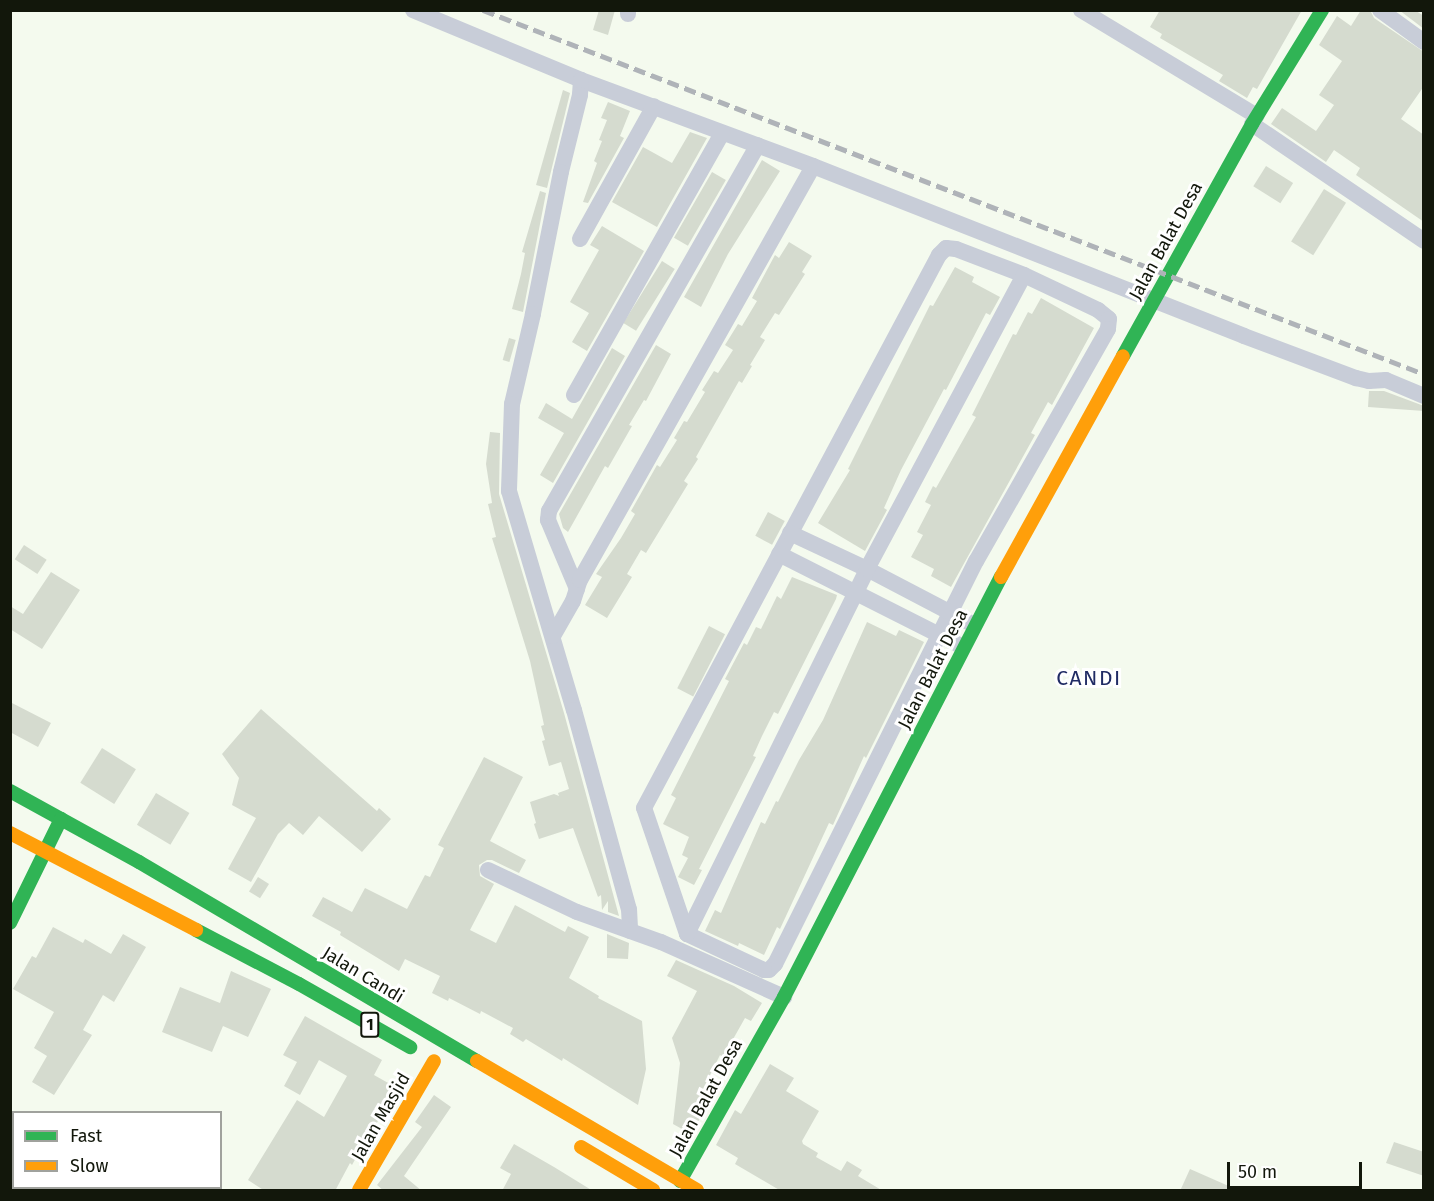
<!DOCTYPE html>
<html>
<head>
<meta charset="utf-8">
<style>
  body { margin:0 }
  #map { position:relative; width:1434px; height:1201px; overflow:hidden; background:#f4faee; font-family:"Fira Sans",sans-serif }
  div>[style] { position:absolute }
  .building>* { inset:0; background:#d5dbcf; transform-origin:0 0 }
  .street>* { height:16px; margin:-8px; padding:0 8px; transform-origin:8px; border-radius:8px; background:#c8cdd8 }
  .fast>* { height:14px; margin:-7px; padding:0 7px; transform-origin:7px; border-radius:7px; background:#30b455 }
  .slow>* { height:14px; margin:-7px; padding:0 7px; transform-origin:7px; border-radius:7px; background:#ff9f0a }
  .rail>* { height:4.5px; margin-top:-2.25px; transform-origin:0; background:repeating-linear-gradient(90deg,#afb3b8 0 12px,transparent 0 18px) }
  span { translate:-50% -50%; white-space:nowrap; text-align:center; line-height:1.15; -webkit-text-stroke:6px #fff; paint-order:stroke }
  .shield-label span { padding:2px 4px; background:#fff; border:2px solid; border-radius:4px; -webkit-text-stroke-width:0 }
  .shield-label { font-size:16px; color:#12170b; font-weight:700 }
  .street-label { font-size:18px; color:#12170b }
  .quarter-label { font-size:21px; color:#202b64; letter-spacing:1.5px }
  .frame { position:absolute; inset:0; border:12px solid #12170b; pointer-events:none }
  .legend { position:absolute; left:12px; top:1111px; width:210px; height:78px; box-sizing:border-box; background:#fff; border:2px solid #a0a29d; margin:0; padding:8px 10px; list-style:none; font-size:18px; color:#12170b }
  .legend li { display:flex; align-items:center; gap:12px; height:30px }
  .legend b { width:30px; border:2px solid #a0a29d }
  .scale { position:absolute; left:1227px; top:1162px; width:135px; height:27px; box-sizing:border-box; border:3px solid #12170b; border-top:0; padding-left:8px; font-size:18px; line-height:21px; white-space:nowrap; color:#12170b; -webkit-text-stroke:4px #fff; paint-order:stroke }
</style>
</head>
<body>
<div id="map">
  <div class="building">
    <i style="clip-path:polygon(599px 10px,615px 10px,608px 35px,593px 30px)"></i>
    <i style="clip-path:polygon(1160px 10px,1302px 10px,1257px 89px,1253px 87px,1247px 98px,1219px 81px,1223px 75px,1160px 38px,1162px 34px,1150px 27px)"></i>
    <i style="clip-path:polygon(1361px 10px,1370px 10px,1374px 18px,1424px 52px,1424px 86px,1401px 119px,1424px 135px,1424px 222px,1356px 175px,1360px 168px,1334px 150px,1326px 162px,1271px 124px,1282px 108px,1316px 131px,1334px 105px,1319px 95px,1342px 61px,1319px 45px,1337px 16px,1351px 26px)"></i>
    <i style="clip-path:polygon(1399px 10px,1416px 11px,1424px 16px,1424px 29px)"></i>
    <i style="clip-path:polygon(563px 90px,570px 93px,547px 188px,536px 185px)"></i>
    <i style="clip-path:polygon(608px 102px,630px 111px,620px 136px,624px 138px,588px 203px,583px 202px,597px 163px,594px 161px,602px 141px,599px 140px,607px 120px,601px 118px)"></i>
    <i style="clip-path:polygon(690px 132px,707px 138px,657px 227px,612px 202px,643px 147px,672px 163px)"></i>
    <i style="clip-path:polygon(762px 160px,780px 171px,728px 254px,701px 307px,684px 297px)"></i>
    <i style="left:1266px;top:166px;width:32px;height:24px;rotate:32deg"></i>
    <i style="left:712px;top:172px;width:16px;height:76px;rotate:30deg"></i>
    <i style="left:1324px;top:189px;width:26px;height:62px;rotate:32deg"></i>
    <i style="clip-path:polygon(540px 191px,546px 193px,523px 312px,512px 309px,521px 274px,525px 253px,522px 252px)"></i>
    <i style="clip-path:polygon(602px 226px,644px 251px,587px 351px,572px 342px,589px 313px,570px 302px,599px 250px,590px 245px)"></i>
    <i style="clip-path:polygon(789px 242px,812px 256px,802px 272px,805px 274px,779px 315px,775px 313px,760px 337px,765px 340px,750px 365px,752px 366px,742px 383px,739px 381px,696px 457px,698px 459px,684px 481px,688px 484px,646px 553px,641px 550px,627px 574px,632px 577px,607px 618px,585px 605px,602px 577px,596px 574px,621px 538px,635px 514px,631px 511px,657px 465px,660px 467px,677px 440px,674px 438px,684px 421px,687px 422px,705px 392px,702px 390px,714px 371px,718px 373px,733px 350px,725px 345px,738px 324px,742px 326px,757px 301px,752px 298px,775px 255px,779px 258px)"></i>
    <i style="left:662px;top:261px;width:15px;height:73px;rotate:32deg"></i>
    <i style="clip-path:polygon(955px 267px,974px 277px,972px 282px,1000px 297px,990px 315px,986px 313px,946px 390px,944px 389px,901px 470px,884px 508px,887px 510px,865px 551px,818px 523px,850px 470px,848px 469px,930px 305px,933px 306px)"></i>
    <i style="clip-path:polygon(1041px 298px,1094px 328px,1052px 405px,1048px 402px,1031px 433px,1035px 435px,1025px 453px,951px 587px,931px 576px,934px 569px,911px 557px,923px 535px,917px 532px,931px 505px,925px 502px,933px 486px,936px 488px,976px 417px,972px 415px,1013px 334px,1016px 335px,1028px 312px,1032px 314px)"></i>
    <i style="left:509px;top:338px;width:7px;height:23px;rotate:16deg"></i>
    <i style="clip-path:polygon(656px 345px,671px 354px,646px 401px,644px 400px,629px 425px,632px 426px,608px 468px,605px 466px,568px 532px,563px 528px,559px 514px)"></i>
    <i style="clip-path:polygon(612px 348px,625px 356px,553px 483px,540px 475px,564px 433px,538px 418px,546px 403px,572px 419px)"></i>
    <i style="clip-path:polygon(1369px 391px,1384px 391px,1424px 406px,1424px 411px,1368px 407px)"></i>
    <i style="clip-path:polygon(490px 432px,500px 433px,499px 494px,564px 713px,619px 916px,608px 912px,608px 901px,602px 910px,601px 895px,598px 897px,573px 828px,539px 839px,534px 824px,536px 823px,530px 802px,554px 794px,559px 796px,558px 793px,569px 789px,561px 762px,549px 766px,542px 741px,545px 740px,541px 726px,544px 725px,530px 661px,492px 538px,496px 537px,488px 504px,492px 503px,486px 464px)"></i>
    <i style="left:768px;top:512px;width:19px;height:27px;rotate:28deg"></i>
    <i style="left:24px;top:545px;width:27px;height:17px;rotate:33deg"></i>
    <i style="clip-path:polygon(51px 572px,80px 590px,42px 649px,10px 629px,10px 606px,23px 614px)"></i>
    <i style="clip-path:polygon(792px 577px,837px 595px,836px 599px,778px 714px,774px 712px,762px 736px,753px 756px,756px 757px,699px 869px,702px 870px,694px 885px,678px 877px,688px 858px,682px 855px,689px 837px,663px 824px,676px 798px,671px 795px,729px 681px,725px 679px,744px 643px,747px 645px,756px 627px,761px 629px,777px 596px,781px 599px)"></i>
    <i style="clip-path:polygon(867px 622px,896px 636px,899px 630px,924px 642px,866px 758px,864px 756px,833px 825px,829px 823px,780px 929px,777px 927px,764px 955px,739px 943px,738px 946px,705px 931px,715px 910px,721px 913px,761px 822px,765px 824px,776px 801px,778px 802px,799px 760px,823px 720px)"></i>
    <i style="left:709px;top:626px;width:18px;height:70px;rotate:27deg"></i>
    <i style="clip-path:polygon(10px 702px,51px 723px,38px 747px,10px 732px)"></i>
    <i style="clip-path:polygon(261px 709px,377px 811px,379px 808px,391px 819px,362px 852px,319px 816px,303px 835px,289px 823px,278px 834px,251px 882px,228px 869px,256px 818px,232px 805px,239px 778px,222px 754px)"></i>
    <i style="left:102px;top:748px;width:40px;height:41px;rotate:32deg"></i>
    <i style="clip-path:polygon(484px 757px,523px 777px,490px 841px,526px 860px,519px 873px,492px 860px,487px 860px,479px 865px,480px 876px,494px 884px,470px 930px,496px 943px,515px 905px,565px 932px,568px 926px,589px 937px,569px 978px,599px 996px,598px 998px,642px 1021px,646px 1069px,638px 1105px,563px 1058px,562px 1061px,526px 1039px,523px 1042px,510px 1034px,513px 1028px,481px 1011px,480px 1014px,449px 998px,448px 1001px,432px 993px,440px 976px,405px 959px,399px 971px,340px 935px,341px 932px,312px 916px,323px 897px,352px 912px,365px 888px,407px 909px,425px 875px,430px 877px,444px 848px,438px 845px)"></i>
    <i style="left:156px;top:793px;width:39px;height:37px;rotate:31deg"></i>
    <i style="left:258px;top:877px;width:13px;height:17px;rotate:32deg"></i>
    <i style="clip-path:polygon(53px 927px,83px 943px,85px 939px,111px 954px,123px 934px,146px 947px,114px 1002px,103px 995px,83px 1030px,92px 1035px,54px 1095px,32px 1082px,47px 1056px,34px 1048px,54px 1012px,13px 989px,32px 956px,36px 958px)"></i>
    <i style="clip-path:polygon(607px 934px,629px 943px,628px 959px,607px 958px)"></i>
    <i style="clip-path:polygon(676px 960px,734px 986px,762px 1003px,751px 1021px,745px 1018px,723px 1057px,720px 1055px,701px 1093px,711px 1099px,691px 1134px,673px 1124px,680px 1063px,672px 1038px,697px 991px,667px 976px)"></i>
    <i style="clip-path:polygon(231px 971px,271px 989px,248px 1037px,223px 1026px,212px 1052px,162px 1032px,180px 987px,220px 1003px)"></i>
    <i style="clip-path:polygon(305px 1016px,382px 1060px,374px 1075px,397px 1088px,371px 1133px,374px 1134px,367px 1147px,363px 1145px,352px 1165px,350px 1163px,335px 1191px,265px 1191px,248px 1180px,297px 1100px,324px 1117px,347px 1076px,319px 1060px,300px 1095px,284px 1086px,297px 1062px,283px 1055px)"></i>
    <i style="clip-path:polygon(770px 1064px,794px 1078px,786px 1091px,819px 1111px,802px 1141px,803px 1144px,818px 1153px,816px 1157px,841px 1171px,847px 1161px,862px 1170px,858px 1176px,883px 1191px,781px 1191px,735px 1164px,738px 1158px,716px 1145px,735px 1110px,741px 1114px)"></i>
    <i style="clip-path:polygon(434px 1095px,451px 1107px,404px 1176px,422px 1191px,384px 1191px,377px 1185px,422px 1127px,415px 1122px)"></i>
    <i style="clip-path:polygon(1394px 1142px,1424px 1152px,1424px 1176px,1386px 1163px)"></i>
    <i style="clip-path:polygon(514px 1144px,554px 1167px,593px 1191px,502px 1191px,511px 1174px,500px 1168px)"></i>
    <i style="clip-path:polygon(1190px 1169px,1240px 1191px,1180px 1191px)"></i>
  </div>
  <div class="street">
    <i style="left:413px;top:10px;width:182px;rotate:22.6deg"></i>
    <i style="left:581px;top:80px;width:247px;rotate:20.3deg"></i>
    <i style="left:813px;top:166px;width:463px;rotate:21.5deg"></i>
    <i style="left:1244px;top:336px;width:120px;rotate:20.6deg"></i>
    <i style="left:1356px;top:378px;width:13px;rotate:13deg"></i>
    <i style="left:1369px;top:381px;width:17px;rotate:-3deg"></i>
    <i style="left:1386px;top:380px;width:41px;rotate:22.8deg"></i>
    <i style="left:1081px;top:10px;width:205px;rotate:31.1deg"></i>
    <i style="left:1380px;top:10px;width:54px;rotate:36deg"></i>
    <i style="left:628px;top:14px;width:4px;rotate:-90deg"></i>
    <i style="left:581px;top:80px;width:15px;rotate:94deg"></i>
    <i style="left:580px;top:95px;width:79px;rotate:103.9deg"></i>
    <i style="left:561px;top:172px;width:145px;rotate:101.2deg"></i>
    <i style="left:533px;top:314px;width:92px;rotate:103.1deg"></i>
    <i style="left:512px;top:404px;width:87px;rotate:92deg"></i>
    <i style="left:509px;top:491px;width:228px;rotate:73.5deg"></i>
    <i style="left:574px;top:710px;width:206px;rotate:74.6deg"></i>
    <i style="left:629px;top:909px;width:22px;rotate:87deg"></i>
    <i style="left:1252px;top:124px;width:208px;rotate:34.2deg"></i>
    <i style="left:580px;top:239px;width:152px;rotate:-60.9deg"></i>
    <i style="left:946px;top:248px;width:10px;rotate:6deg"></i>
    <i style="left:956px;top:249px;width:73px;rotate:20.9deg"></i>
    <i style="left:1024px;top:275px;width:82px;rotate:25.3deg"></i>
    <i style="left:1098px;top:310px;width:14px;rotate:39deg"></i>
    <i style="left:1109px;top:319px;width:10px;rotate:96deg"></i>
    <i style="left:1108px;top:329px;width:267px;rotate:119.6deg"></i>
    <i style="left:976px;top:561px;width:450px;rotate:116.5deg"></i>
    <i style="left:775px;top:964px;width:8px;rotate:135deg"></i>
    <i style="left:769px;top:970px;width:5px;rotate:180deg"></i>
    <i style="left:764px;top:970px;width:85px;rotate:-154.9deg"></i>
    <i style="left:687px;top:934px;width:133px;rotate:-108.8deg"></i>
    <i style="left:644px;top:808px;width:627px;rotate:-61.92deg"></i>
    <i style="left:939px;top:255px;width:10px;rotate:-45deg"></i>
    <i style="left:574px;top:395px;width:301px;rotate:-60.5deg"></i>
    <i style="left:790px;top:533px;width:85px;rotate:25.1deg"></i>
    <i style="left:867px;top:569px;width:121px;rotate:27.6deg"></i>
    <i style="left:779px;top:554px;width:206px;rotate:26.8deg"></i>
    <i style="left:577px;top:589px;width:75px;rotate:-112.8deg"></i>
    <i style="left:548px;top:520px;width:9px;rotate:-84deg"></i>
    <i style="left:549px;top:511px;width:421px;rotate:-60.3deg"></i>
    <i style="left:553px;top:636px;width:40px;rotate:-60.3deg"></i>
    <i style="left:573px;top:601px;width:22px;rotate:-72deg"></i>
    <i style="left:580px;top:580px;width:475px;rotate:-60.6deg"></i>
    <i style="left:488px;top:870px;width:98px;rotate:25.3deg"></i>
    <i style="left:577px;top:912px;width:89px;rotate:19.7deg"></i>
    <i style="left:661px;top:942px;width:135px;rotate:24.1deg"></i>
    <i style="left:687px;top:934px;width:407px;rotate:-63.7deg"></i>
    <i style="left:867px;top:569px;width:333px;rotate:-61.9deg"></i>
  </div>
  <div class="fast">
    <i style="left:1123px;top:356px;width:265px;rotate:-60.9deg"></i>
    <i style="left:1252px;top:124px;width:134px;rotate:-58.4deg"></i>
    <i style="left:10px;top:791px;width:147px;rotate:28.8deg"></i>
    <i style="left:139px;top:862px;width:392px;rotate:30.5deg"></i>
    <i style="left:10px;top:923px;width:116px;rotate:-63.9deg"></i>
    <i style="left:196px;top:930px;width:116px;rotate:27.7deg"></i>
    <i style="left:299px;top:984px;width:128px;rotate:29.6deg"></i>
    <i style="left:680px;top:1181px;width:211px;rotate:-60.5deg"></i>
    <i style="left:784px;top:997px;width:473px;rotate:-62.7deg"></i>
  </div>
  <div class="slow">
    <i style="left:1001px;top:577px;width:252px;rotate:-61.1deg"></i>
    <i style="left:10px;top:833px;width:210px;rotate:27.5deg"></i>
    <i style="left:477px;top:1061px;width:255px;rotate:30.4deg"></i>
    <i style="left:581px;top:1147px;width:84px;rotate:30.8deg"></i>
    <i style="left:359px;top:1190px;width:149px;rotate:-59.8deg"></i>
  </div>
  <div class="rail">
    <i style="left:483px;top:10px;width:1009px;rotate:21.15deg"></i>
  </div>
  <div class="shield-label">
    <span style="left:370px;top:1025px">1</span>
  </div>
  <div class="street-label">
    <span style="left:1166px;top:241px;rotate:-61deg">Jalan Balat Desa</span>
    <span style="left:933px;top:669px;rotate:-63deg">Jalan Balat Desa</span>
    <span style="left:363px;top:975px;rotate:31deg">Jalan Candi</span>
    <span style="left:706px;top:1098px;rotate:-61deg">Jalan Balat Desa</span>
    <span style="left:381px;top:1117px;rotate:-60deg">Jalan Masjid</span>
  </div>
  <div class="quarter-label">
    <span style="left:1089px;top:678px">CANDI</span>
  </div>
  <div class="frame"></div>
  <ul class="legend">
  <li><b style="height:8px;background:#30b455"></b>Fast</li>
  <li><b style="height:8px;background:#ff9f0a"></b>Slow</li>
  </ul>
  <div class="scale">50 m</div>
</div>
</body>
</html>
